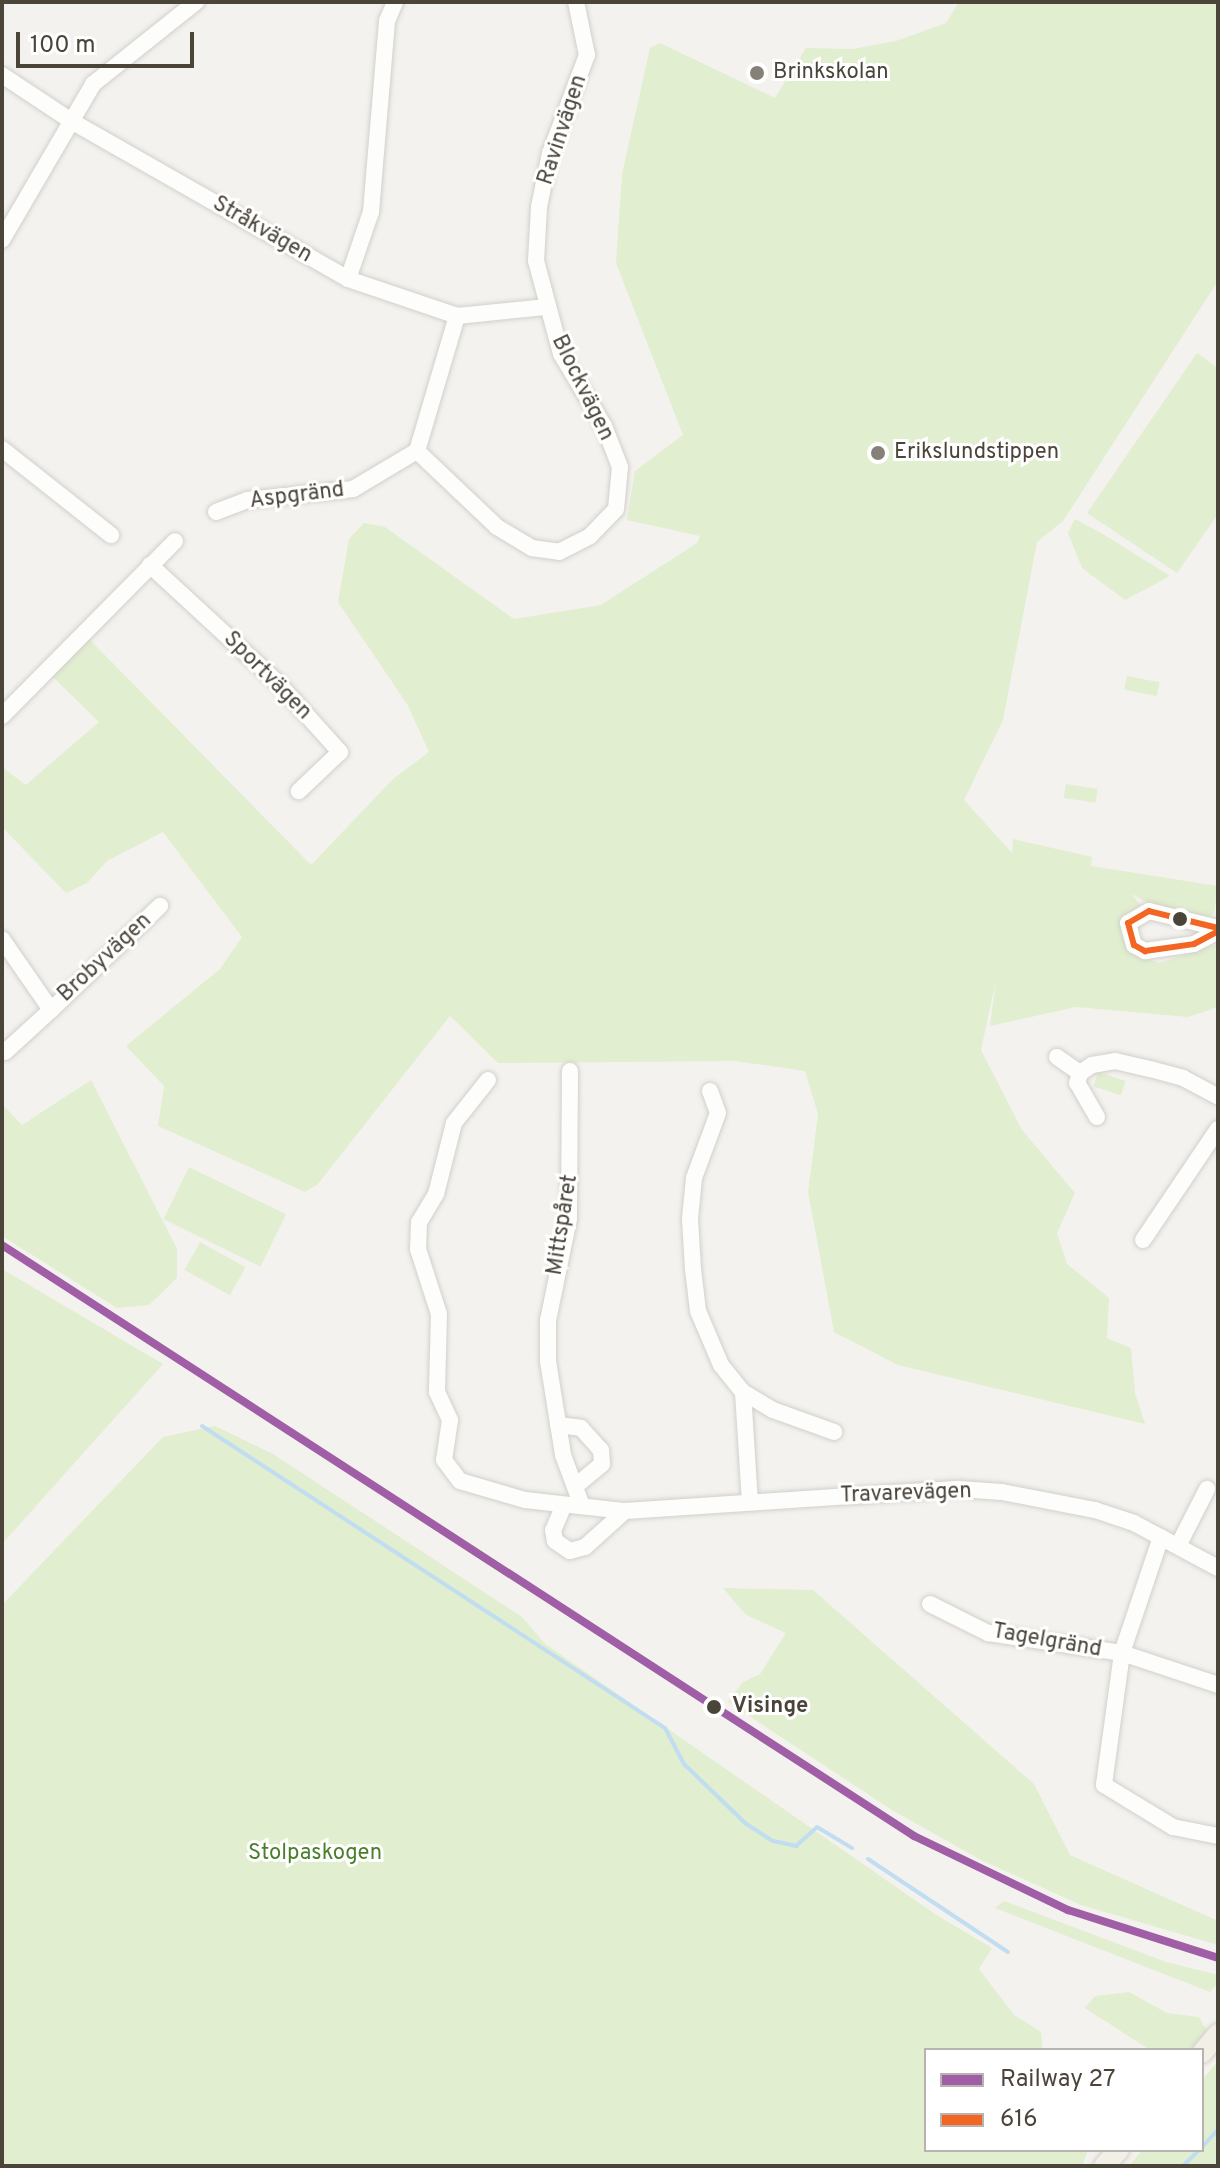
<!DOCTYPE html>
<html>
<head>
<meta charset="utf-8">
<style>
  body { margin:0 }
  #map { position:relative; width:1220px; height:2168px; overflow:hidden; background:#f4f2ee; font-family:Overpass,sans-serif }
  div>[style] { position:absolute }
  .green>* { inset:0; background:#e1eecf; transform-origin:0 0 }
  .stream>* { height:4px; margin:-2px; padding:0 2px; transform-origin:2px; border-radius:2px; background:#c0ddf1 }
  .roads { filter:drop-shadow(0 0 2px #d2d0cb) drop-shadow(0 0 2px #d2d0cb) }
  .minor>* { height:16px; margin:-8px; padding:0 8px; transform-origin:8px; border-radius:8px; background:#fdfdfc }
  .major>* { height:20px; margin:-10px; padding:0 10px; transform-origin:10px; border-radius:10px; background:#f2efe6 }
  .bus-1>* { height:6px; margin:-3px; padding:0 3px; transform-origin:3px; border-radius:3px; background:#f26522 }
  .rail-1>* { height:8px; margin:-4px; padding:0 4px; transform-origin:4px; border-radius:4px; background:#a05ea6 }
  .dots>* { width:22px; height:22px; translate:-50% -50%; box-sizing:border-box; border:4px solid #fff; border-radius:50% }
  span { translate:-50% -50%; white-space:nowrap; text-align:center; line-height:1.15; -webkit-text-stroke:6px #fff; paint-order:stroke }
  .poi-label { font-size:22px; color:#4b4439 }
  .left { translate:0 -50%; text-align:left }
  .street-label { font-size:22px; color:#4b4439 }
  .stop-label { font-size:22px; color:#4b4439; font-weight:700 }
  .park-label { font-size:22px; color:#4a7f2a }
  .frame { position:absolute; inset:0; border:4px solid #4b4439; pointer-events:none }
  .legend { position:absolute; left:924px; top:2048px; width:280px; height:104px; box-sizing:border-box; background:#fff; border:2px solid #b7b4b0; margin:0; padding:10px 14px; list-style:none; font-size:24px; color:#4b4439 }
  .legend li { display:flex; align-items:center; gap:16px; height:40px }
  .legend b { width:40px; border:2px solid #b7b4b0 }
  .scale { position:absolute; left:16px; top:32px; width:178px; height:36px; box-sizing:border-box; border:4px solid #4b4439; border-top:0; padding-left:10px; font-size:24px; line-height:28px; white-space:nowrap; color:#4b4439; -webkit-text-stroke:6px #fff; paint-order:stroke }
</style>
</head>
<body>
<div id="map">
  <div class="green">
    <i style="clip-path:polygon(959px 2px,1218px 2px,1218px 281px,1063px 521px,1037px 542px,1003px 720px,964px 800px,1012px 853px,1013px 839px,1092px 857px,1091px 866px,1218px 886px,1214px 913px,1209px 917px,1152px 905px,1132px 894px,1140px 905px,1126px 915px,1132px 953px,1159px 963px,1218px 944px,1218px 1007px,1188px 1017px,1076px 1007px,990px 1026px,996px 980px,981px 1050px,1022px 1130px,1075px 1193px,1057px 1233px,1067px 1264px,1109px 1298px,1107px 1338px,1131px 1348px,1135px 1393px,1145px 1424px,898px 1365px,834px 1332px,808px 1192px,818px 1114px,805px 1071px,735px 1061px,498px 1063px,450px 1016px,317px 1185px,305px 1192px,158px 1126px,164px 1086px,126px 1046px,220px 969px,242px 937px,163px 832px,107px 861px,87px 883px,66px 893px,2px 827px,2px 767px,26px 785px,99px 722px,52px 676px,88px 638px,311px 865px,393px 779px,429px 752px,407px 704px,338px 602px,349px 539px,364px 523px,385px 527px,514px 619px,601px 605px,697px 543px,700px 536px,627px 520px,635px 471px,683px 435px,616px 263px,622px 174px,650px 48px,660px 43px,775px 98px,806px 48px,852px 49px,896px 41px,946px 23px)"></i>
    <i style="clip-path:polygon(1197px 353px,1218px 368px,1218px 514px,1177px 573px,1087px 513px)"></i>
    <i style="clip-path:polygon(1075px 519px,1103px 534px,1170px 576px,1125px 600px,1082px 568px,1068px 533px)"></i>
    <i style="left:1127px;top:676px;width:33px;height:14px;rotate:11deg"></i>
    <i style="left:1066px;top:784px;width:32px;height:14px;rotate:9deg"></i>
    <i style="left:1098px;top:1072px;width:29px;height:15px;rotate:18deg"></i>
    <i style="clip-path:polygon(91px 1080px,177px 1249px,177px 1278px,149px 1305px,117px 1308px,2px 1236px,2px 1104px,22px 1125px)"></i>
    <i style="left:189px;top:1167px;width:108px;height:58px;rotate:26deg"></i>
    <i style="left:200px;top:1242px;width:52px;height:32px;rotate:29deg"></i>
    <i style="clip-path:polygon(2px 1269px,163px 1364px,2px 1544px)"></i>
    <i style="clip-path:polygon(215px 1426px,273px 1454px,522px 1617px,544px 1643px,938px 1916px,992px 1948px,979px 1969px,1014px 2015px,1041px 2032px,1043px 2050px,926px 2050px,926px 2150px,1088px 2150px,1082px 2166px,2px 2166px,2px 1605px,163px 1437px)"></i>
    <i style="clip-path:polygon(723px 1588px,813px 1590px,1034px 1784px,1070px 1855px,1218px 1921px,1218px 1945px,1081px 1905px,981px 1860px,892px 1810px,728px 1702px,743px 1682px,760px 1674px,786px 1633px,746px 1615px)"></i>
    <i style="clip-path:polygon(1004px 1901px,1166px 1962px,1218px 1975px,1218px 1983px,1210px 1992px,995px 1908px)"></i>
    <i style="clip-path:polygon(1129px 1992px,1167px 2013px,1199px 2017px,1208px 2033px,1192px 2050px,1150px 2050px,1085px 2008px,1095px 1996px)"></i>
    <i style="clip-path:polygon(1218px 2061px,1218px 2166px,1129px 2166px,1142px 2150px,1202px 2150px,1202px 2080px)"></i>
  </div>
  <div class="stream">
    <i style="left:202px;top:1426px;width:553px;rotate:33.12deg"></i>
    <i style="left:665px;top:1728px;width:41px;rotate:62.2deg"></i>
    <i style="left:684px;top:1764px;width:85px;rotate:44deg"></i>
    <i style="left:745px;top:1823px;width:33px;rotate:33deg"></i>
    <i style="left:773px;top:1841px;width:24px;rotate:12deg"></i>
    <i style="left:796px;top:1846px;width:28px;rotate:-42deg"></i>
    <i style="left:817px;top:1827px;width:41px;rotate:31deg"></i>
    <i style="left:868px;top:1859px;width:168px;rotate:33.6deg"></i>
    <i style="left:1202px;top:2147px;width:23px;rotate:-47deg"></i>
    <i style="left:1183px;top:2166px;width:23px;rotate:-45deg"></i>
  </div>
  <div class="roads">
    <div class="minor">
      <i style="left:2px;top:75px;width:85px;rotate:33.5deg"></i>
      <i style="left:73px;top:122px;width:317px;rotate:29.7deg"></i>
      <i style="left:348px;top:279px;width:115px;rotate:18.7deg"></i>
      <i style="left:457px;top:316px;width:88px;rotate:-5.8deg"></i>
      <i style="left:2px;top:240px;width:181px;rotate:-59.7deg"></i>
      <i style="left:93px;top:84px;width:132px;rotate:-38.5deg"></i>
      <i style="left:348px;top:279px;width:71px;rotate:-71.1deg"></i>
      <i style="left:371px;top:212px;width:192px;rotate:-85.2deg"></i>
      <i style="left:387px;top:21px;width:21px;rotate:-67deg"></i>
      <i style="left:2px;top:449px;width:139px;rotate:38.3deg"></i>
      <i style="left:417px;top:451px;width:110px;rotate:43.5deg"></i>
      <i style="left:497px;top:527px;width:41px;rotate:31deg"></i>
      <i style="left:532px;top:548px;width:27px;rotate:8deg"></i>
      <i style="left:559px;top:552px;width:35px;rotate:-27deg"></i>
      <i style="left:590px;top:536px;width:37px;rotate:-46deg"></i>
      <i style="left:616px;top:509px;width:42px;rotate:-84.6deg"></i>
      <i style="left:620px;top:467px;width:44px;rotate:-111.3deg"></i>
      <i style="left:604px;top:426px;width:84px;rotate:-120.8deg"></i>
      <i style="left:561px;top:354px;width:96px;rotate:-105deg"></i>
      <i style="left:536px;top:261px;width:54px;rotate:-86.8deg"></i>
      <i style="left:539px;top:207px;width:55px;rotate:-78.5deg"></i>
      <i style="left:550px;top:153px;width:105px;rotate:-69.3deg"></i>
      <i style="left:587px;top:55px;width:54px;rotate:-101.7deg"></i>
      <i style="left:417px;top:451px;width:141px;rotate:-73.5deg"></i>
      <i style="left:216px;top:512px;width:33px;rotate:-21deg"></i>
      <i style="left:247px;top:500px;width:107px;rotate:-5.9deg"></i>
      <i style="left:353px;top:489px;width:74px;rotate:-30.7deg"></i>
      <i style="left:150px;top:565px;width:174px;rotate:42.7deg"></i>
      <i style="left:278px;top:683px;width:93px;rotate:48.1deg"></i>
      <i style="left:340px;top:752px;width:57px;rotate:136.4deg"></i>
      <i style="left:2px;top:716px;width:246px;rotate:-45.3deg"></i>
      <i style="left:1218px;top:928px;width:71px;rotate:-166.2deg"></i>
      <i style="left:1149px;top:911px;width:24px;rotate:150deg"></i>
      <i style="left:1128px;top:923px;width:23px;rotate:75deg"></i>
      <i style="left:1134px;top:945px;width:13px;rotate:29deg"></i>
      <i style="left:1145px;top:951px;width:49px;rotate:-8.1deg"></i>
      <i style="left:1194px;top:944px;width:27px;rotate:-28deg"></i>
      <i style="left:2px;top:939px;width:86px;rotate:55.4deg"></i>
      <i style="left:51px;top:1010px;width:151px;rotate:-43.7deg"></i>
      <i style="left:5px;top:1052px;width:62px;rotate:-42.4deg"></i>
      <i style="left:1057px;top:1057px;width:28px;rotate:35deg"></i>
      <i style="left:570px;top:1071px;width:148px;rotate:90.4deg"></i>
      <i style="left:569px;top:1219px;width:103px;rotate:101.7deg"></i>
      <i style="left:548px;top:1320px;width:41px;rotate:90deg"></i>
      <i style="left:548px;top:1361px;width:95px;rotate:80.9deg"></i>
      <i style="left:563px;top:1455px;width:54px;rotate:69.6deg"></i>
      <i style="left:488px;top:1080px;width:55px;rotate:128.3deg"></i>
      <i style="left:454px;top:1123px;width:73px;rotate:104.2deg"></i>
      <i style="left:436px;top:1194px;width:33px;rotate:121deg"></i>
      <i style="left:419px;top:1222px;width:27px;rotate:92deg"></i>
      <i style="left:418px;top:1249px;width:68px;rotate:72.1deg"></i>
      <i style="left:439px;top:1314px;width:78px;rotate:91.5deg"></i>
      <i style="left:437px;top:1392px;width:31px;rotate:65deg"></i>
      <i style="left:450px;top:1420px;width:40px;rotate:98.5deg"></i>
      <i style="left:444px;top:1460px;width:26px;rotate:53deg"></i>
      <i style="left:460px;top:1481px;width:68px;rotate:16.3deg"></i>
      <i style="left:525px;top:1500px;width:101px;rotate:6.3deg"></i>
      <i style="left:625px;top:1511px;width:335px;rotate:-3.8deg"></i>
      <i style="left:959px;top:1489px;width:43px;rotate:4deg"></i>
      <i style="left:1002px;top:1492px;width:95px;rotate:11deg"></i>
      <i style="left:1095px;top:1510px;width:41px;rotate:18.4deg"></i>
      <i style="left:1134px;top:1523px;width:95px;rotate:28.2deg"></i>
      <i style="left:710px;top:1091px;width:23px;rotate:70deg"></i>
      <i style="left:718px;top:1113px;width:69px;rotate:110.3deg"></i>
      <i style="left:694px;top:1178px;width:41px;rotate:95.6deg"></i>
      <i style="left:690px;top:1219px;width:50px;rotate:86.6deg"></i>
      <i style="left:693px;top:1269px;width:42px;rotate:83.2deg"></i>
      <i style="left:698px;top:1311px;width:59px;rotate:66.9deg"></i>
      <i style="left:721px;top:1365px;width:35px;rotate:51deg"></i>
      <i style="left:743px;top:1392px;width:110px;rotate:86.4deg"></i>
      <i style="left:1097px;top:1117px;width:39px;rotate:-120deg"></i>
      <i style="left:1077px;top:1083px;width:10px;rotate:-73deg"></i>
      <i style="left:1080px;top:1073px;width:14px;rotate:-34deg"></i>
      <i style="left:1092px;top:1065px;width:23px;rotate:-10deg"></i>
      <i style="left:1115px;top:1061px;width:36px;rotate:13deg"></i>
      <i style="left:1150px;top:1069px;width:34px;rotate:15deg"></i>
      <i style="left:1183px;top:1078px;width:40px;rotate:28deg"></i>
      <i style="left:1143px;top:1240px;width:134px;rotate:-56deg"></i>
      <i style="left:743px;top:1392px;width:35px;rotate:31deg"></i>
      <i style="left:773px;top:1410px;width:65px;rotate:19.8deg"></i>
      <i style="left:558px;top:1425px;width:23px;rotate:7deg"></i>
      <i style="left:581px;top:1428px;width:30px;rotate:48deg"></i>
      <i style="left:601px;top:1450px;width:14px;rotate:86deg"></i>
      <i style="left:602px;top:1464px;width:33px;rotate:140deg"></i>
      <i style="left:563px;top:1507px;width:25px;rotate:113deg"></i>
      <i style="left:553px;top:1530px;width:11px;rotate:80deg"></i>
      <i style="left:555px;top:1541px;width:18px;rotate:34deg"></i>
      <i style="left:570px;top:1551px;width:16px;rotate:-15deg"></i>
      <i style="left:585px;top:1547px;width:54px;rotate:-42deg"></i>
      <i style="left:1161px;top:1537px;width:122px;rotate:108.6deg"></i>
      <i style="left:1122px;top:1653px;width:133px;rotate:97.8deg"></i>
      <i style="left:1104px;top:1785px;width:81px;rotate:31.3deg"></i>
      <i style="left:1173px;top:1827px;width:46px;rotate:11.3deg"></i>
      <i style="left:1179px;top:1544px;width:62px;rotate:-63deg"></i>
      <i style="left:930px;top:1604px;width:65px;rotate:26.6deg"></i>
      <i style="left:988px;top:1633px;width:135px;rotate:8.5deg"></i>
      <i style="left:1122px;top:1653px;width:101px;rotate:18.4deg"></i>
    </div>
    <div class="major">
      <i style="left:1202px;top:2053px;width:25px;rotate:-50deg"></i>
      <i style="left:1104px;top:2166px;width:22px;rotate:-47deg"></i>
    </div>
  </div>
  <div class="bus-1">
    <i style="left:1218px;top:928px;width:71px;rotate:-166.2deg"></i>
    <i style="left:1149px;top:911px;width:24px;rotate:150deg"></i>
    <i style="left:1128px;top:923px;width:23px;rotate:75deg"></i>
    <i style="left:1134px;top:945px;width:13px;rotate:29deg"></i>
    <i style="left:1145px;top:951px;width:49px;rotate:-8.1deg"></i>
    <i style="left:1194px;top:944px;width:27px;rotate:-28deg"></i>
  </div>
  <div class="rail-1">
    <i style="left:2px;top:1245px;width:1087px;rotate:32.94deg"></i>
    <i style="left:914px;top:1836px;width:171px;rotate:25.7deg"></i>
    <i style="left:1068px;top:1910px;width:157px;rotate:17.7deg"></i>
  </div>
  <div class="dots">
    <i style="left:757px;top:73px;background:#868178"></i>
    <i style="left:878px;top:453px;background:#868178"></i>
    <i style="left:1180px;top:919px;background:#4b4439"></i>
    <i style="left:714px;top:1707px;background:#4b4439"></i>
  </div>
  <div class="poi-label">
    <span class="left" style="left:773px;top:73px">Brinkskolan</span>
    <span class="left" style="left:894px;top:453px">Erikslundstippen</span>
  </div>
  <div class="street-label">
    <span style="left:563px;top:130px;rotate:-72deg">Ravinvägen</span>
    <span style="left:262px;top:230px;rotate:30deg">Stråkvägen</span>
    <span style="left:582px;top:388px;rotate:64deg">Blockvägen</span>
    <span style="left:297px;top:496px;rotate:-7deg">Aspgränd</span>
    <span style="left:267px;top:676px;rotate:45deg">Sportvägen</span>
    <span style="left:105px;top:958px;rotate:-43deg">Brobyvägen</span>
    <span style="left:563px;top:1225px;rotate:-81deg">Mittspåret</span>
    <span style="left:906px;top:1494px;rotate:-2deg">Travarevägen</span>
    <span style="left:1047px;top:1641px;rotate:10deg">Tagelgränd</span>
  </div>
  <div class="stop-label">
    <span class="left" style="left:732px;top:1707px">Visinge</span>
  </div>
  <div class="park-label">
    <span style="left:315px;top:1854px">Stolpaskogen</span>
  </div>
  <div class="frame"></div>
  <ul class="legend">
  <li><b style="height:10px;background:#a05ea6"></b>Railway 27</li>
  <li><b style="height:10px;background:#f26522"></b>616</li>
  </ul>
  <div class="scale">100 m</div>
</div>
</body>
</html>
